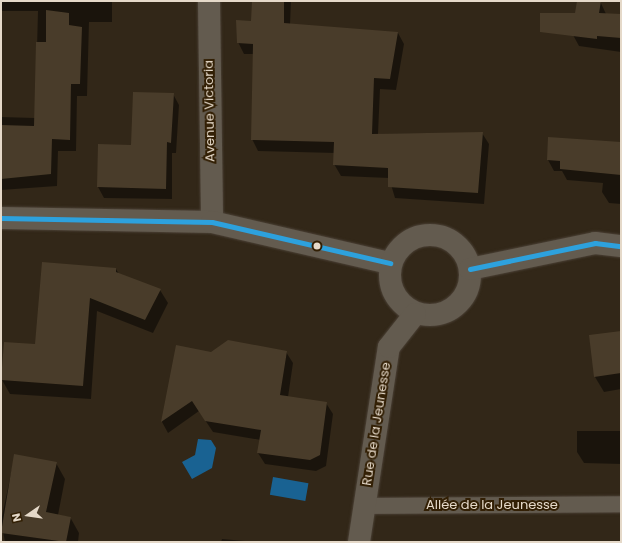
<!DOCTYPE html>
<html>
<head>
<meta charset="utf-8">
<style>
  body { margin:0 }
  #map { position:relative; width:622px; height:543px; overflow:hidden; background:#322718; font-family:Poppins,sans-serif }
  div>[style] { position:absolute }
  .water>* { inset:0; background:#196292; transform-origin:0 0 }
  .shadow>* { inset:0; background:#0007 }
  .building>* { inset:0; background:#493c2a }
  .roads { filter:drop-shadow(0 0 1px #4b4136) drop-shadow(0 0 1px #4b4136) }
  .lane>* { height:16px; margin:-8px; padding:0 8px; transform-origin:8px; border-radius:8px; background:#635b4f }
  .street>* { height:22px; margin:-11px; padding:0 11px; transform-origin:11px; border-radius:11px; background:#635b4f }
  .street>.ring { margin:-11px; padding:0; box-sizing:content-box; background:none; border:22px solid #635b4f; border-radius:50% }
  .bus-1>* { height:5px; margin:-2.5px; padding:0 2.5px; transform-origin:2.5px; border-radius:2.5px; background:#2da1dd }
  .dots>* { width:11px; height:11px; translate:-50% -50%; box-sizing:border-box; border:2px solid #321f04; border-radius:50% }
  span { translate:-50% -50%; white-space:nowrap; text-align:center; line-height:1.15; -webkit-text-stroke:4px #321f04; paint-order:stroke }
  .street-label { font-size:13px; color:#e5d9c9 }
  .frame { position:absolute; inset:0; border:2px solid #e5d9c9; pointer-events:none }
  .north { position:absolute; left:8px; top:495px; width:40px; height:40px; -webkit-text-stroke:3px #321f04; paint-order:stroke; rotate:257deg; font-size:11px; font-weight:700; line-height:16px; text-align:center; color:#e5d9c9 }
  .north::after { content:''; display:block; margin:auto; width:14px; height:18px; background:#e5d9c9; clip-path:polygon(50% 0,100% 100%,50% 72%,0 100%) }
</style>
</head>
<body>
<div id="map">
  <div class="water">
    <i style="clip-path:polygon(198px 439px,211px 440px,216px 448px,212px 468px,192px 479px,182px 462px,195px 455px)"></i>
    <i style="left:273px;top:477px;width:36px;height:18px;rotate:10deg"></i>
  </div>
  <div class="shadow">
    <i style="clip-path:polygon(1px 1px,112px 1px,112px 22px,89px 22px,87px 96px,77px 96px,76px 151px,58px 151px,57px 186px,1px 190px,1px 117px,35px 118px,38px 11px,1px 11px)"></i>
    <i style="clip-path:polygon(253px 1px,291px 1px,290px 25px,398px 33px,404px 44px,396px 90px,380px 89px,378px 134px,482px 133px,489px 144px,484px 204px,395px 198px,389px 178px,341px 176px,334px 164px,335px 153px,258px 151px,252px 139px,254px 54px,244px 54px,238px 42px,252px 22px)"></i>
    <i style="clip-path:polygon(578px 1px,600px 1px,606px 14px,621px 15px,621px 52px,579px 46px,573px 35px)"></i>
    <i style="clip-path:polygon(173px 94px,179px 105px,176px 153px,172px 153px,172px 199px,104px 198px,98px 187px)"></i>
    <i style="clip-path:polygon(621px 143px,621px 204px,609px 203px,602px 192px,603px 183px,567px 180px,562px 171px,554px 171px,548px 160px)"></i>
    <i style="clip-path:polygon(116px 269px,119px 274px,160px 290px,168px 303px,153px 333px,97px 311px,91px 399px,10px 394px,2px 380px,5px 344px,36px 345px)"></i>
    <i style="clip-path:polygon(621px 332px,621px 389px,604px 392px,595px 377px)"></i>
    <i style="clip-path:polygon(177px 346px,211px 353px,286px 352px,293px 363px,288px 397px,326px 403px,333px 414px,326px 466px,316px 471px,265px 464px,258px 453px,261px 440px,213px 432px,199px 411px,168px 433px,162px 422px)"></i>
    <i style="clip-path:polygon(577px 431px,621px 431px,621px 464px,584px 463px,577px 452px)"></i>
    <i style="clip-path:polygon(15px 455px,56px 463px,65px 479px,58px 515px,70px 517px,79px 533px,78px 542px,5px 542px,1px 521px)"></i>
    <i style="clip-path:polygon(222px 539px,257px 542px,221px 542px)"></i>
  </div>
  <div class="building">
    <i style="clip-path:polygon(252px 1px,284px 1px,284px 23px,398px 32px,390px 79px,374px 78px,372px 134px,483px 132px,478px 193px,388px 187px,388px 168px,333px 165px,334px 142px,251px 140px,253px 44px,237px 43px,236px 20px,251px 21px)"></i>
    <i style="clip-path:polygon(577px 1px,601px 1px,599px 13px,621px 14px,621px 38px,597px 36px,597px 39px,540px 32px,540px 13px,575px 13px)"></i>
    <i style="clip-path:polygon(46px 10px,69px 13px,69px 25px,82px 27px,80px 84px,71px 84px,70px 140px,52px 139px,51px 174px,1px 179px,1px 125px,34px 126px,36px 42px,46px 42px)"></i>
    <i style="clip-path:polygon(133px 92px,174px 93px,171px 143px,167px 142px,166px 189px,97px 187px,98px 144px,131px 145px)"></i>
    <i style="clip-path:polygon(548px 137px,621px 142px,621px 175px,560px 169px,560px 161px,547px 160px)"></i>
    <i style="clip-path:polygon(42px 262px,116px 268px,116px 272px,161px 289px,145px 320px,90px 298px,83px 386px,1px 380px,4px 342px,35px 344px)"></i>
    <i style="clip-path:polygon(621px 331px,621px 373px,594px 377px,589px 335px)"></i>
    <i style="clip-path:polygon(228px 340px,287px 351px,280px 395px,327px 402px,320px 455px,310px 460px,257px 453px,261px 430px,205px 421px,192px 401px,161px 422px,176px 345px,211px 352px)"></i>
    <i style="clip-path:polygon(14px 454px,57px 462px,46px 512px,71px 517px,66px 542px,1px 533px)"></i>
  </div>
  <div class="roads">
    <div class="lane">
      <i style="left:364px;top:506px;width:257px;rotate:-0.4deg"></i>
    </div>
    <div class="street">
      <i style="left:209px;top:1px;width:221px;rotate:89.2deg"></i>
      <i style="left:1px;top:218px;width:211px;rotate:1.1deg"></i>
      <i style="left:212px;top:222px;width:183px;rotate:13deg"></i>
      <i class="ring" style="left:390px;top:235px;width:58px;height:58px"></i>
      <i style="left:470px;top:269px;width:128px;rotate:-11.7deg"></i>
      <i style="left:595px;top:243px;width:26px;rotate:7deg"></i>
      <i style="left:359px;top:542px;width:197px;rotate:-81.3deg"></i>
      <i style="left:389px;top:347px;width:42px;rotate:-51.8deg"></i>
    </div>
  </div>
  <div class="bus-1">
    <i style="left:1px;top:218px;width:211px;rotate:1.1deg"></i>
    <i style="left:212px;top:222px;width:183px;rotate:13deg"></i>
    <i style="left:470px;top:269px;width:128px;rotate:-11.7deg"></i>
    <i style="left:595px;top:243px;width:26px;rotate:7deg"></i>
  </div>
  <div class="dots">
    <i style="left:317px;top:246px;background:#e5d9c9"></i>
  </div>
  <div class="street-label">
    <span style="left:210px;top:111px;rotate:-91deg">Avenue Victoria</span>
    <span style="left:377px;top:424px;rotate:-81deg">Rue de la Jeunesse</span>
    <span style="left:492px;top:505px">Allée de la Jeunesse</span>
  </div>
  <div class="frame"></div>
  <div class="north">N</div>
</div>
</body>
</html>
